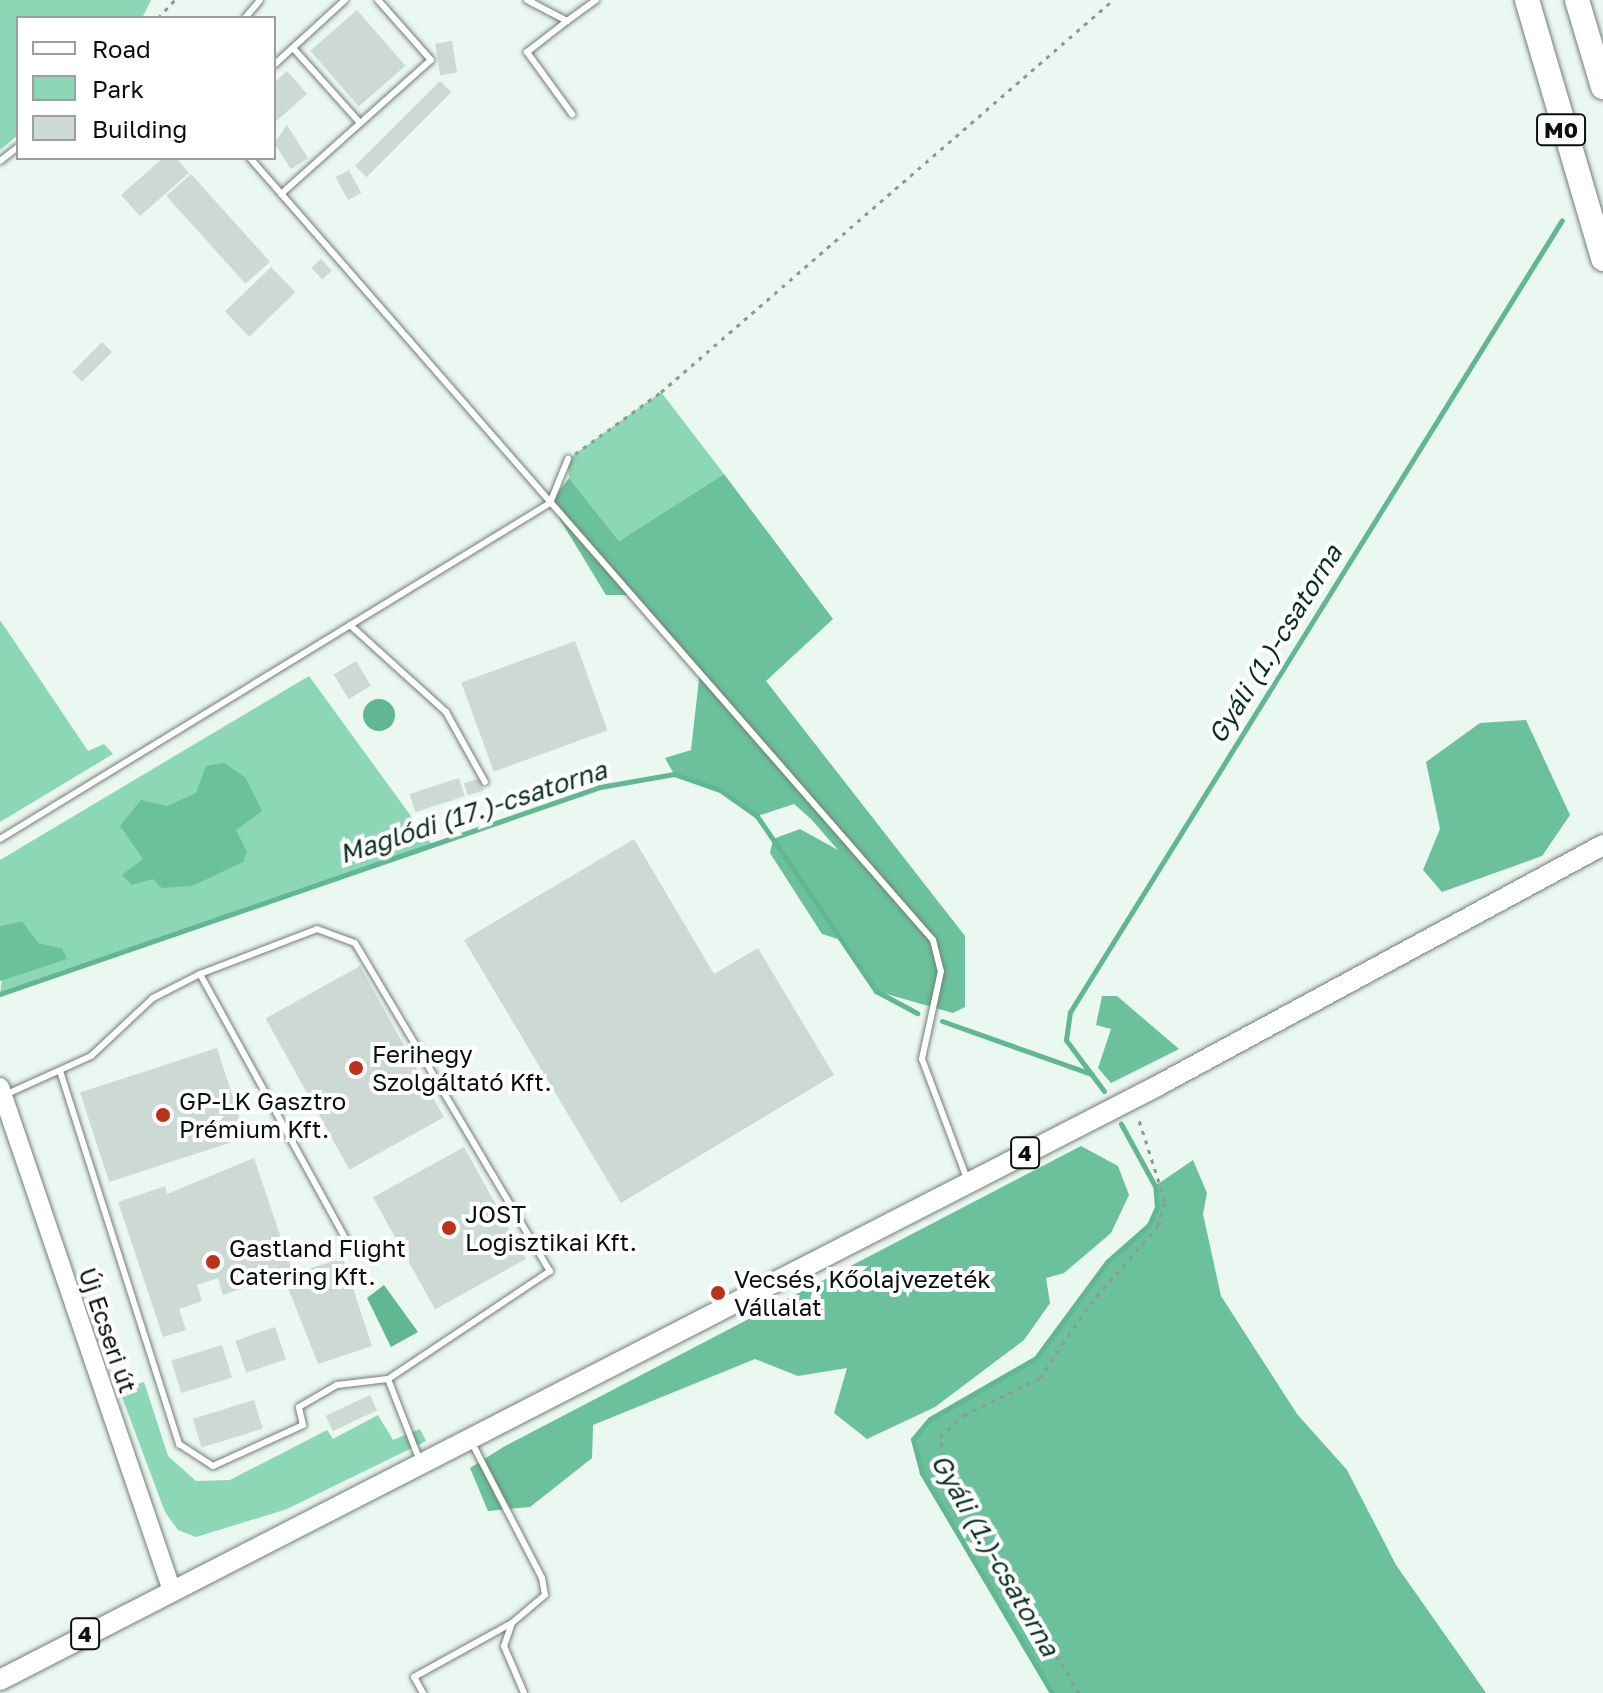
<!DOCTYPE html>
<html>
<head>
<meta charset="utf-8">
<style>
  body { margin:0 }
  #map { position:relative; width:1603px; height:1693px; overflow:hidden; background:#ebf7f1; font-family:"Golos Text",sans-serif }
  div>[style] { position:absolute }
  .green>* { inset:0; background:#8cd7b5 }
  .forest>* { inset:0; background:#6bc19b }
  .water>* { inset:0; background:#61b792 }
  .round { border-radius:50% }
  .stream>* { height:5px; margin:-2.5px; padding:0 2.5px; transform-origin:2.5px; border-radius:2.5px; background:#61b792 }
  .building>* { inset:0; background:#cdd9d3; transform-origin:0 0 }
  .path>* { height:3px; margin-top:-1.5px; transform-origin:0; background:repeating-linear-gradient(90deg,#8f9894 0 4px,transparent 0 10px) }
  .roads { filter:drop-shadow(0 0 2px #737e78) drop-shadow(0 0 2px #737e78) }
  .lane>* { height:6px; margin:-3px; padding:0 3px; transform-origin:3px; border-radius:3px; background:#fff }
  .secondary>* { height:18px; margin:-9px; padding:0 9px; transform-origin:9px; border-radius:9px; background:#fff }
  .primary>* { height:20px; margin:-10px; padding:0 10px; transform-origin:10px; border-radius:10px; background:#fff }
  .highway>* { height:24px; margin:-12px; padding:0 12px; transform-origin:12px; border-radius:12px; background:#fff }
  .dots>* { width:22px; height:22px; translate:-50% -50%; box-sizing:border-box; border:4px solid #fff; border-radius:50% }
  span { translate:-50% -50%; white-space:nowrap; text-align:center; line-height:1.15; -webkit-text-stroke:8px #fff; paint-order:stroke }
  .shield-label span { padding:2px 6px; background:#fff; border:2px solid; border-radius:6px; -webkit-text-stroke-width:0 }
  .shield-label { font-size:22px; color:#0b0f0d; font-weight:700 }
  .poi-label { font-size:24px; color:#0b0f0d }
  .left { translate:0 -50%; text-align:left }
  .street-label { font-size:24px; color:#0b0f0d }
  .water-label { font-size:26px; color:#093122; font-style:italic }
  .legend { position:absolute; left:16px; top:16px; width:260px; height:144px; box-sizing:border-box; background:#fff; border:2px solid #9d9f9e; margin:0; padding:10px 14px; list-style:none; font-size:24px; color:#0b0f0d }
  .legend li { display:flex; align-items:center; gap:16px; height:40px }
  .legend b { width:40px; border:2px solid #9d9f9e }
</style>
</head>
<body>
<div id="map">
  <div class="green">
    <i style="clip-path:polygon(0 0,151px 0,142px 18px,18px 18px,18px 135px,0 150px)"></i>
    <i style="clip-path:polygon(661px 392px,724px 474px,619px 541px,569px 478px,568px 459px)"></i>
    <i style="clip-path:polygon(0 620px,88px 751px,104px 744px,113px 754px,0 822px)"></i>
    <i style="clip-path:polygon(309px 676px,432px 845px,0 994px,2px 979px,66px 959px,62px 948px,39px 943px,22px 921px,0 926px,0 860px)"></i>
    <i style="clip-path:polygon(144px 1382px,168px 1456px,196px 1481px,230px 1480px,327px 1430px,333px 1439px,378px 1415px,393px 1440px,420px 1429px,426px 1441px,287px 1509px,196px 1537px,178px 1530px,165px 1512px,119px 1389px)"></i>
  </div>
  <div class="forest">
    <i style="clip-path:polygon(724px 474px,833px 619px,766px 681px,965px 936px,965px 1007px,953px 1013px,876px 991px,841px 940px,822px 934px,770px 853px,773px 839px,800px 829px,838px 850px,811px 819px,794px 804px,757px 816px,720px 790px,674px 774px,665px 758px,691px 750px,700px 670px,633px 595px,606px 595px,550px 503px,569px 478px,619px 541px)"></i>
    <i style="clip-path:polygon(1526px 720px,1570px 815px,1542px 856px,1442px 892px,1423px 870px,1440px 829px,1426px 762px,1480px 723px)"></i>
    <i style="clip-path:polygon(224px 763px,245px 777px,262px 811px,236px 830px,247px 852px,243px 862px,192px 886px,162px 888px,153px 879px,132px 885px,122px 875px,143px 859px,120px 826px,141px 800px,167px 806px,196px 793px,206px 766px)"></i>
    <i style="clip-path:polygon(22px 921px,39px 943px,62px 948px,67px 959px,0 981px,0 926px)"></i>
    <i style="clip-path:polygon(1102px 996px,1117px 996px,1179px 1049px,1111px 1083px,1098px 1068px,1111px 1029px,1096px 1025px)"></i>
    <i style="clip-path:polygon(1081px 1146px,1118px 1166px,1129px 1195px,1111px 1233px,1064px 1273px,1046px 1278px,1050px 1303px,1024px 1340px,935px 1407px,867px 1439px,834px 1413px,847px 1368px,798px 1376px,755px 1359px,593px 1425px,592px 1458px,530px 1507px,488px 1511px,470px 1468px,505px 1446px)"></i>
    <i style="clip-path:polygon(1193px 1160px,1207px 1193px,1203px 1214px,1221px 1296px,1297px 1414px,1347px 1470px,1396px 1565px,1486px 1693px,1052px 1693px,922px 1473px,913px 1439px,930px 1419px,1036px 1358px,1107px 1262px,1149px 1225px,1157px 1207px,1155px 1186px)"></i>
  </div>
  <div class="water">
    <i class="round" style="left:363px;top:699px;width:32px;height:32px"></i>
    <i style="clip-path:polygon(384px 1285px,418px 1332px,391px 1347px,367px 1298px)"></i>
  </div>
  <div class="stream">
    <i style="left:0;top:994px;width:635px;rotate:-19.03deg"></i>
    <i style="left:600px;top:787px;width:75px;rotate:-10deg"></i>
    <i style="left:674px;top:774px;width:49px;rotate:19.2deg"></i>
    <i style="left:720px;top:790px;width:45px;rotate:35.1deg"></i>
    <i style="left:757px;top:816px;width:212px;rotate:55.8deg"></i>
    <i style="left:876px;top:991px;width:47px;rotate:28.2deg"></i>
    <i style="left:942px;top:1021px;width:159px;rotate:19.5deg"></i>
    <i style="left:1104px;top:1091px;width:64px;rotate:-126.7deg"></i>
    <i style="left:1066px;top:1040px;width:28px;rotate:-82deg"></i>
    <i style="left:1070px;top:1012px;width:932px;rotate:-58.15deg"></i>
    <i style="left:1052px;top:1693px;width:256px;rotate:-120.6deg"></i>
    <i style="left:922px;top:1473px;width:35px;rotate:-105deg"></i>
    <i style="left:913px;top:1439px;width:26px;rotate:-50deg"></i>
    <i style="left:930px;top:1419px;width:122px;rotate:-29.9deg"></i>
    <i style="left:1036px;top:1358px;width:119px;rotate:-53.5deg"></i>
    <i style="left:1107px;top:1262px;width:56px;rotate:-41.4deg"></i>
    <i style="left:1149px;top:1225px;width:20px;rotate:-66deg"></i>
    <i style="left:1157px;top:1207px;width:21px;rotate:-95deg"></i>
    <i style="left:1155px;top:1186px;width:71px;rotate:-118.7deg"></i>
  </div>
  <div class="building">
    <i style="left:357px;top:10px;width:74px;height:62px;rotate:49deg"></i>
    <i style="left:452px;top:41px;width:32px;height:17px;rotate:81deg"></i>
    <i style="clip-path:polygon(287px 71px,307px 94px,274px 123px,274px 83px)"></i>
    <i style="left:440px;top:81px;width:16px;height:120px;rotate:45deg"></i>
    <i style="clip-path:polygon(287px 125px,308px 158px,291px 169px,274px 143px)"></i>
    <i style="clip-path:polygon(163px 158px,176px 158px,189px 173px,140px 216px,121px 195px)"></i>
    <i style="left:349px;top:170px;width:26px;height:15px;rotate:62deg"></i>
    <i style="left:191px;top:174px;width:118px;height:33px;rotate:48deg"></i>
    <i style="left:321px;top:259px;width:16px;height:13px;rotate:47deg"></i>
    <i style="left:271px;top:267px;width:35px;height:64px;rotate:46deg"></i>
    <i style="left:102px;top:342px;width:14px;height:42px;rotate:45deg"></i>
    <i style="left:575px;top:641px;width:95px;height:121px;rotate:70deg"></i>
    <i style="left:356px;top:661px;width:29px;height:26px;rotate:59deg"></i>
    <i style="left:459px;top:778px;width:19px;height:52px;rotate:72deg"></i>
    <i style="left:480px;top:778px;width:13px;height:17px;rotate:72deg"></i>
    <i style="clip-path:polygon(634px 839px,714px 974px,758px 948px,834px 1075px,621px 1203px,464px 940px)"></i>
    <i style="left:360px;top:966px;width:173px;height:108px;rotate:61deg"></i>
    <i style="left:217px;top:1048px;width:94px;height:144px;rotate:72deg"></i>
    <i style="left:464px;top:1147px;width:128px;height:104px;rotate:61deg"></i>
    <i style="clip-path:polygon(254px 1158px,296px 1282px,310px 1278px,308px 1269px,343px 1258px,372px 1346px,318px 1364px,283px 1275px,223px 1295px,218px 1278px,197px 1285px,202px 1301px,179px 1309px,186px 1330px,163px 1337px,118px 1202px,165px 1186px,167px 1194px)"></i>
    <i style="left:275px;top:1327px;width:34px;height:42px;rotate:71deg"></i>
    <i style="left:222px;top:1345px;width:34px;height:53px;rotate:73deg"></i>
    <i style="left:370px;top:1395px;width:17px;height:49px;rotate:65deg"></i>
    <i style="left:254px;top:1400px;width:30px;height:64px;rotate:73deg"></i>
  </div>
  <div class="path">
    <i style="left:158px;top:18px;width:25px;rotate:-47deg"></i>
    <i style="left:575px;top:454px;width:106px;rotate:-35.8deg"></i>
    <i style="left:661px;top:392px;width:598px;rotate:-40.93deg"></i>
    <i style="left:1079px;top:1693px;width:253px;rotate:-121.1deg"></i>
    <i style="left:948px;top:1476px;width:40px;rotate:-102deg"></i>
    <i style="left:940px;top:1437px;width:33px;rotate:-43deg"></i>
    <i style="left:964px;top:1415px;width:85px;rotate:-26deg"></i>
    <i style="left:1040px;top:1378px;width:89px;rotate:-56deg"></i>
    <i style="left:1090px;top:1304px;width:103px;rotate:-48.9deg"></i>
    <i style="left:1158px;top:1226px;width:26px;rotate:-74deg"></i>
    <i style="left:1165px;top:1201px;width:88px;rotate:-107.8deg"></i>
  </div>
  <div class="roads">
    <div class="lane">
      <i style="left:527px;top:0;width:45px;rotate:27.7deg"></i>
      <i style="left:567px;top:21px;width:36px;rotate:-36deg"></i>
      <i style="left:245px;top:18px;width:23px;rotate:-50deg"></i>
      <i style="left:567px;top:21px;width:51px;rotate:142.2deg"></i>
      <i style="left:527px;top:52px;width:77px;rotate:54deg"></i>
      <i style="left:293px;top:48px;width:101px;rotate:48.2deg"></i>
      <i style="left:274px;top:65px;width:96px;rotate:-42.5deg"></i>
      <i style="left:250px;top:158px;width:1038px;rotate:48.87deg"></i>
      <i style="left:933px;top:940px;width:32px;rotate:76deg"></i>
      <i style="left:941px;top:971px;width:90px;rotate:102.2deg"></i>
      <i style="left:922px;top:1059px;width:128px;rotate:69.4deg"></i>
      <i style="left:0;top:161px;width:23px;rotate:-38deg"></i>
      <i style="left:281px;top:194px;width:201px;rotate:-41.8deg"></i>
      <i style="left:431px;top:60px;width:80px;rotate:-131.5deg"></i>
      <i style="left:350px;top:625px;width:130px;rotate:42.2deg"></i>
      <i style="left:446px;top:712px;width:80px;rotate:60.9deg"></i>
      <i style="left:0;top:839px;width:645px;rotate:-31.42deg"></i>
      <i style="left:550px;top:503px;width:48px;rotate:-67.8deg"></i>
      <i style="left:200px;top:974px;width:125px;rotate:-21deg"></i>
      <i style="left:317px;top:929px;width:40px;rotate:20.2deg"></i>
      <i style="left:355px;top:943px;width:382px;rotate:59.3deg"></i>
      <i style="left:550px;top:1271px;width:195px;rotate:146.3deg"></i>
      <i style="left:388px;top:1379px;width:88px;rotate:68.7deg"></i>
      <i style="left:60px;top:1071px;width:392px;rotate:72.3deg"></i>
      <i style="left:179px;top:1444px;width:40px;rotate:32.9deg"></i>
      <i style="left:213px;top:1466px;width:99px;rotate:-24.5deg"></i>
      <i style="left:303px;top:1425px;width:18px;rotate:-103deg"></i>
      <i style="left:299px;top:1407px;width:44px;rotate:-30.1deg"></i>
      <i style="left:337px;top:1385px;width:51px;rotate:-6.7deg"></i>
      <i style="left:7px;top:1094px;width:92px;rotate:-24.3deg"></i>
      <i style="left:91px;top:1056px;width:85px;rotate:-43.1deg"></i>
      <i style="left:153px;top:998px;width:53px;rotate:-27.1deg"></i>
      <i style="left:200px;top:974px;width:303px;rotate:61.2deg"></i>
      <i style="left:472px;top:1443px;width:152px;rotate:62.6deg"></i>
      <i style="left:542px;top:1578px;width:17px;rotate:80deg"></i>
      <i style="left:545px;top:1595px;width:43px;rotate:139.7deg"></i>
      <i style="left:512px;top:1623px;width:24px;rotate:109deg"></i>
      <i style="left:504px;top:1646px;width:51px;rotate:66.9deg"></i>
      <i style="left:423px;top:1693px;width:18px;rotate:-119deg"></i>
      <i style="left:414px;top:1677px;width:112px;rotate:-28.9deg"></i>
    </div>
    <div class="secondary">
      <i style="left:0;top:1087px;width:529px;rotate:71.15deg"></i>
    </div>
    <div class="primary">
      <i style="left:0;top:1680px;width:1303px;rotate:-27.17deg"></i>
      <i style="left:1159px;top:1085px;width:505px;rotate:-28.39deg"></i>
    </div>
    <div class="highway">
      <i style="left:1527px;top:0;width:270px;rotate:73.6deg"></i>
      <i style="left:1577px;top:0;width:91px;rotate:73.4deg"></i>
    </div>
  </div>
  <div class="dots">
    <i style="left:356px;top:1068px;background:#bc3119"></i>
    <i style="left:163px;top:1115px;background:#bc3119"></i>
    <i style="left:449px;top:1228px;background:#bc3119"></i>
    <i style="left:213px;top:1262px;background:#bc3119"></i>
    <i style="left:718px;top:1293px;background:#bc3119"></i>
  </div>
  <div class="shield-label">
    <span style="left:1561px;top:130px">M0</span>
    <span style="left:1025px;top:1153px">4</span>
    <span style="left:85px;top:1634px">4</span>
  </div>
  <div class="poi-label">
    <span class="left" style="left:372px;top:1068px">Ferihegy<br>Szolgáltató Kft.</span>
    <span class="left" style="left:179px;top:1115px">GP-LK Gasztro<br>Prémium Kft.</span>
    <span class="left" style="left:465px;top:1228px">JOST<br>Logisztikai Kft.</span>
    <span class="left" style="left:229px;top:1262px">Gastland Flight<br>Catering Kft.</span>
    <span class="left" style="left:734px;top:1293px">Vecsés, Kőolajvezeték<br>Vállalat</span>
  </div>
  <div class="street-label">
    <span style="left:108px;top:1330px;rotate:71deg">Új Ecseri út</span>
  </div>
  <div class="water-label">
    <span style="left:1275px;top:644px;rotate:-58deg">Gyáli (1.)-csatorna</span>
    <span style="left:473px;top:812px;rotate:-18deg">Maglódi (17.)-csatorna</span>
    <span style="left:995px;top:1555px;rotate:60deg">Gyáli (1.)-csatorna</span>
  </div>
  <ul class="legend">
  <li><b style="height:10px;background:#fff"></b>Road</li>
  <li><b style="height:22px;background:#8cd7b5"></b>Park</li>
  <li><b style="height:22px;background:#cdd9d3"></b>Building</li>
  </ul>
</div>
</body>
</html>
